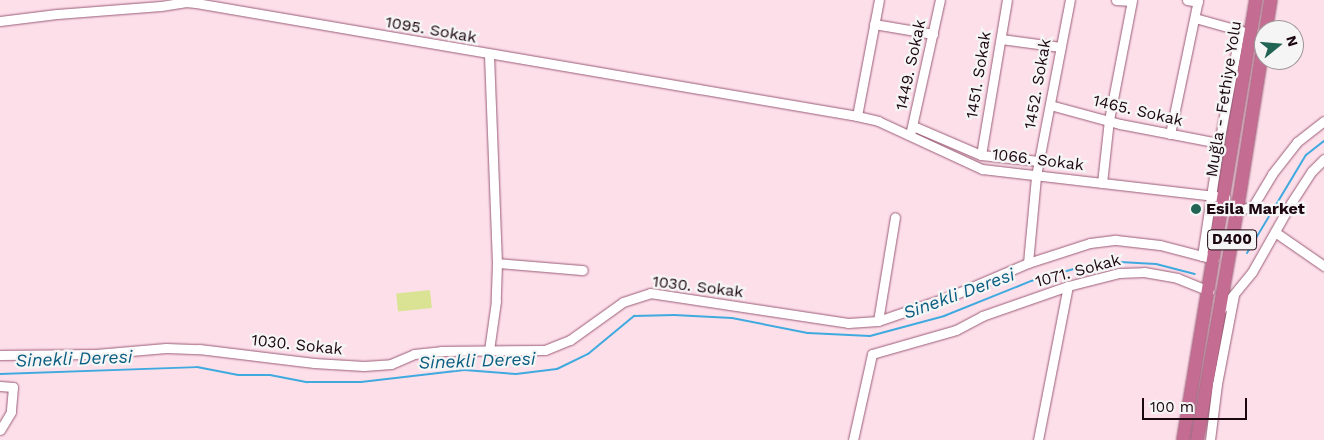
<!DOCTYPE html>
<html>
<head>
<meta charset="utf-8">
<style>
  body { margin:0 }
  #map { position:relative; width:1324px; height:440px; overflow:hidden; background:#fddfea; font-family:"Work Sans",sans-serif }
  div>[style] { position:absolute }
  .green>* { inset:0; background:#dae394; transform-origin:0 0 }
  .stream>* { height:2px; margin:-1px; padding:0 1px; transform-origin:1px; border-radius:1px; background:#40aadf }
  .roads { filter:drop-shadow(0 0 1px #9b5c77) drop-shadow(0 0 1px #9b5c77) }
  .minor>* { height:9px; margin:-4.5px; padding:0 4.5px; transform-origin:4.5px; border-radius:4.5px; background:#fff }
  .highway>* { height:12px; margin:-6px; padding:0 6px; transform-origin:6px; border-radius:6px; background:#c56c92 }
  .dots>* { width:14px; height:14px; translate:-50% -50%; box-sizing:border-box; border:2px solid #f5f5f5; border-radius:50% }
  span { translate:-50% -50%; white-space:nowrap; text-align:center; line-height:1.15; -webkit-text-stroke:4.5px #f5f5f5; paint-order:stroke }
  .shield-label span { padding:1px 4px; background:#f5f5f5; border:1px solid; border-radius:4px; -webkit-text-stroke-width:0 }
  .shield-label { font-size:15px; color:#1c0610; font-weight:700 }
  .street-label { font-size:16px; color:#1c0610 }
  .poi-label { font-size:16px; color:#1c0610; font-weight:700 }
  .left { translate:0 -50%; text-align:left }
  .water-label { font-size:18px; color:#095d81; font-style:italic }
  .north { position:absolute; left:1254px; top:20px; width:50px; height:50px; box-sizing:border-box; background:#f5f5f5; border:1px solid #9e9599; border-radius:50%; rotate:73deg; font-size:14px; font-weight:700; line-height:20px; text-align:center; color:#1c0610 }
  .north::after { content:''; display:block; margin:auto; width:18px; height:22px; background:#226454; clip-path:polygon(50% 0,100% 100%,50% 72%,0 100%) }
  .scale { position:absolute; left:1142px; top:398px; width:105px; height:22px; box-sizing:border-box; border:2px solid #1c0610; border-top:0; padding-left:6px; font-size:15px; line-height:18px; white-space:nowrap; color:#1c0610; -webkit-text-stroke:4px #f5f5f5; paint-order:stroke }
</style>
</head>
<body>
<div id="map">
  <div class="green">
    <i style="left:430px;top:290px;width:18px;height:34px;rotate:84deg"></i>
  </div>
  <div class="stream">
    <i style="left:1247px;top:253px;width:114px;rotate:-59deg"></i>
    <i style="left:1306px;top:155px;width:23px;rotate:-38deg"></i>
    <i style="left:0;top:374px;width:197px;rotate:-2deg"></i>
    <i style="left:197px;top:367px;width:42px;rotate:11deg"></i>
    <i style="left:238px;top:375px;width:32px"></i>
    <i style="left:270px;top:375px;width:38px;rotate:11deg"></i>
    <i style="left:307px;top:382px;width:54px"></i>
    <i style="left:361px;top:382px;width:104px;rotate:-6.6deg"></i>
    <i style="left:464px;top:370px;width:52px;rotate:4.4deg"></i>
    <i style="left:516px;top:374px;width:41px;rotate:-7deg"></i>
    <i style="left:557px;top:369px;width:34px;rotate:-26deg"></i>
    <i style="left:588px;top:354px;width:60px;rotate:-39.6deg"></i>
    <i style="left:634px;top:316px;width:40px;rotate:-1.4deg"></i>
    <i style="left:674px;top:315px;width:58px;rotate:3deg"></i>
    <i style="left:732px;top:318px;width:77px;rotate:11.2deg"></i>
    <i style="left:808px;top:333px;width:62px;rotate:2.8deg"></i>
    <i style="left:870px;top:336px;width:77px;rotate:-15.1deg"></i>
    <i style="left:944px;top:316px;width:94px;rotate:-21.9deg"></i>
    <i style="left:1031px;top:281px;width:74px;rotate:-15.7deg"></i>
    <i style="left:1102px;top:261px;width:54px;rotate:3.2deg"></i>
    <i style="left:1156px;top:264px;width:40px;rotate:14.4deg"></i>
  </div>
  <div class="roads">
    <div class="minor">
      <i style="left:1116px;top:0;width:15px;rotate:4deg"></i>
      <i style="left:1187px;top:0;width:11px;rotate:10deg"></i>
      <i style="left:1195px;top:18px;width:52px;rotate:15.6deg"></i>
      <i style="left:0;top:21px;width:57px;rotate:-7deg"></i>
      <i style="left:57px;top:14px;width:104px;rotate:-4.4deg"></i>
      <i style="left:161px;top:6px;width:24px;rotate:-9deg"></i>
      <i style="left:185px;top:2px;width:11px;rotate:5deg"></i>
      <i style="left:196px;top:3px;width:671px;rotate:9.7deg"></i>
      <i style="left:857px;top:116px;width:22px;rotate:13deg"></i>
      <i style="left:878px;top:121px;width:115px;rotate:24.8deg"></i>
      <i style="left:982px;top:169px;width:245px;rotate:6.6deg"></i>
      <i style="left:874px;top:24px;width:60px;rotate:9.6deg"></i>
      <i style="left:1001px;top:39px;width:60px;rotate:7.7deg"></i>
      <i style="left:489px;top:55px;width:208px;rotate:87.8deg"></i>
      <i style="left:497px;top:263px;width:38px;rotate:92deg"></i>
      <i style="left:496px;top:301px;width:49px;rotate:98.1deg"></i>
      <i style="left:1050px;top:105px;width:73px;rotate:15.2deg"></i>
      <i style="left:1120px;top:124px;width:101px;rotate:10.9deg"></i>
      <i style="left:857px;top:116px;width:118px;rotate:-79.3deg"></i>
      <i style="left:913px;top:126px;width:74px;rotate:23.1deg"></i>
      <i style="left:981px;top:155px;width:58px;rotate:5.9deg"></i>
      <i style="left:1170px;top:134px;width:137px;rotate:-78.2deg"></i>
      <i style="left:910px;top:135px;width:138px;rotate:-77.5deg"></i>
      <i style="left:981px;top:155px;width:157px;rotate:-80.5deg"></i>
      <i style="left:1102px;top:183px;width:63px;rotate:-83.7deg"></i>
      <i style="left:1109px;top:120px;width:122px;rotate:-79.1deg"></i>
      <i style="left:1237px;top:211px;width:17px;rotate:-17deg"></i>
      <i style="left:1253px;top:206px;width:37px;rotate:-59deg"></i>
      <i style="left:1272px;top:174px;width:41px;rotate:-52deg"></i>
      <i style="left:1297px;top:142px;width:34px;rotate:-38deg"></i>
      <i style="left:1275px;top:232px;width:60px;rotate:34.8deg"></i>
      <i style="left:1202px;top:256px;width:114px;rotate:-81.4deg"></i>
      <i style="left:1219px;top:143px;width:115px;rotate:-79.5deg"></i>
      <i style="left:497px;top:263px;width:86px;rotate:4.7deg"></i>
      <i style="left:1028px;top:263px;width:87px;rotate:-84.7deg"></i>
      <i style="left:1036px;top:176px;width:179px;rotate:-79.1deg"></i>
      <i style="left:1220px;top:311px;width:50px;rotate:-50.6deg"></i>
      <i style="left:1252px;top:272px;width:79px;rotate:-60.5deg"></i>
      <i style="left:1291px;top:203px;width:38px;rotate:-57deg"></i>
      <i style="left:1312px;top:171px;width:17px;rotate:-45deg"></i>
      <i style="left:878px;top:321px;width:105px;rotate:-80.7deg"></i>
      <i style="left:0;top:355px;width:96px;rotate:-0.6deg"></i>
      <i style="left:96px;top:354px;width:70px;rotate:-4.9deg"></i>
      <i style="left:166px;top:348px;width:33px;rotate:2deg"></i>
      <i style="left:199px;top:349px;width:116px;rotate:6.9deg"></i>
      <i style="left:314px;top:363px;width:50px;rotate:3.4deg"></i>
      <i style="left:364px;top:366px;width:27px;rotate:-4deg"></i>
      <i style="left:391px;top:364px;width:25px;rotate:-23deg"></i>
      <i style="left:414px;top:354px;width:27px;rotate:-6deg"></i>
      <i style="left:441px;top:351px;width:104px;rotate:-0.6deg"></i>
      <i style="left:545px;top:350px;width:27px;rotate:-22deg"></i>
      <i style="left:570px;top:340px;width:65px;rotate:-35.6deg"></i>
      <i style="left:623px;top:302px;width:28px;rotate:-18deg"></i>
      <i style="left:650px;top:293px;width:200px;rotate:8.6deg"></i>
      <i style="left:848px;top:323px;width:30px;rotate:-4deg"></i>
      <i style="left:878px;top:321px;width:77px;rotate:-18.9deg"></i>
      <i style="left:951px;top:296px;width:84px;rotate:-23.2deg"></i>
      <i style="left:1028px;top:263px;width:65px;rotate:-17.9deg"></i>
      <i style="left:1090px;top:243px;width:26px;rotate:-7deg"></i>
      <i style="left:1116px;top:240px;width:44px;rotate:6.5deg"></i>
      <i style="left:1160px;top:245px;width:56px;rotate:14.5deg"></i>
      <i style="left:0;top:386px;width:13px;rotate:4deg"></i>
      <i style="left:13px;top:387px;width:25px;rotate:95deg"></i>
      <i style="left:11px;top:412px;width:21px;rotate:121deg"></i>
      <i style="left:853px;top:440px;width:88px;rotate:-77.5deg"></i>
      <i style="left:872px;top:354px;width:87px;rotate:-15.9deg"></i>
      <i style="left:956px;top:330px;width:30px;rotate:-28deg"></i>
      <i style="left:982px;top:316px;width:91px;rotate:-19.2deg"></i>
      <i style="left:1068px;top:286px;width:53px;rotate:-14.3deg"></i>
      <i style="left:1119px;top:273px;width:25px;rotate:-2deg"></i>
      <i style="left:1144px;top:272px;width:34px;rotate:10deg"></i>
      <i style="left:1177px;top:278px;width:35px;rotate:22deg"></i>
      <i style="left:1038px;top:440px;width:157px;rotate:-79deg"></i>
      <i style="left:1210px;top:440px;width:56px;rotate:-82.9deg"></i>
      <i style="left:1217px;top:384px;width:91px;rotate:-79.2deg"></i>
    </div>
    <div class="highway">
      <i style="left:1266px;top:30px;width:30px;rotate:-81deg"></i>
      <i style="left:1183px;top:440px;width:446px;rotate:-80.6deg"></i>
      <i style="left:1197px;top:440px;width:232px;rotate:-80.1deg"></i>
      <i style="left:1237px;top:211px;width:173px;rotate:-81deg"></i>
    </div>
  </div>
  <div class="dots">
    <i style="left:1196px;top:209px;background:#226454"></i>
  </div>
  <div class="shield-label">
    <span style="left:1232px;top:240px">D400</span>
  </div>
  <div class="street-label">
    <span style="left:431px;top:30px;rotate:10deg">1095. Sokak</span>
    <span style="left:911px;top:65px;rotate:-78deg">1449. Sokak</span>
    <span style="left:979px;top:75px;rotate:-81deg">1451. Sokak</span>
    <span style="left:1038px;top:84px;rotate:-80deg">1452. Sokak</span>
    <span style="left:1224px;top:99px;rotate:-81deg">Muğla - Fethiye Yolu</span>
    <span style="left:1138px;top:111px;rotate:13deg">1465. Sokak</span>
    <span style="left:1038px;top:160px;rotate:7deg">1066. Sokak</span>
    <span style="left:1078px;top:271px;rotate:-15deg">1071. Sokak</span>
    <span style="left:698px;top:287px;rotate:7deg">1030. Sokak</span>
    <span style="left:297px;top:345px;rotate:6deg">1030. Sokak</span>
  </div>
  <div class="poi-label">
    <span class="left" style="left:1206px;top:209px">Esila Market</span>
  </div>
  <div class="water-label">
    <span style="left:959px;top:294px;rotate:-20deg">Sinekli Deresi</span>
    <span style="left:74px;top:359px;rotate:-2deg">Sinekli Deresi</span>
    <span style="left:477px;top:361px;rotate:-2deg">Sinekli Deresi</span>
  </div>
  <div class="north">N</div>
  <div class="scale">100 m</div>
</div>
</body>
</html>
